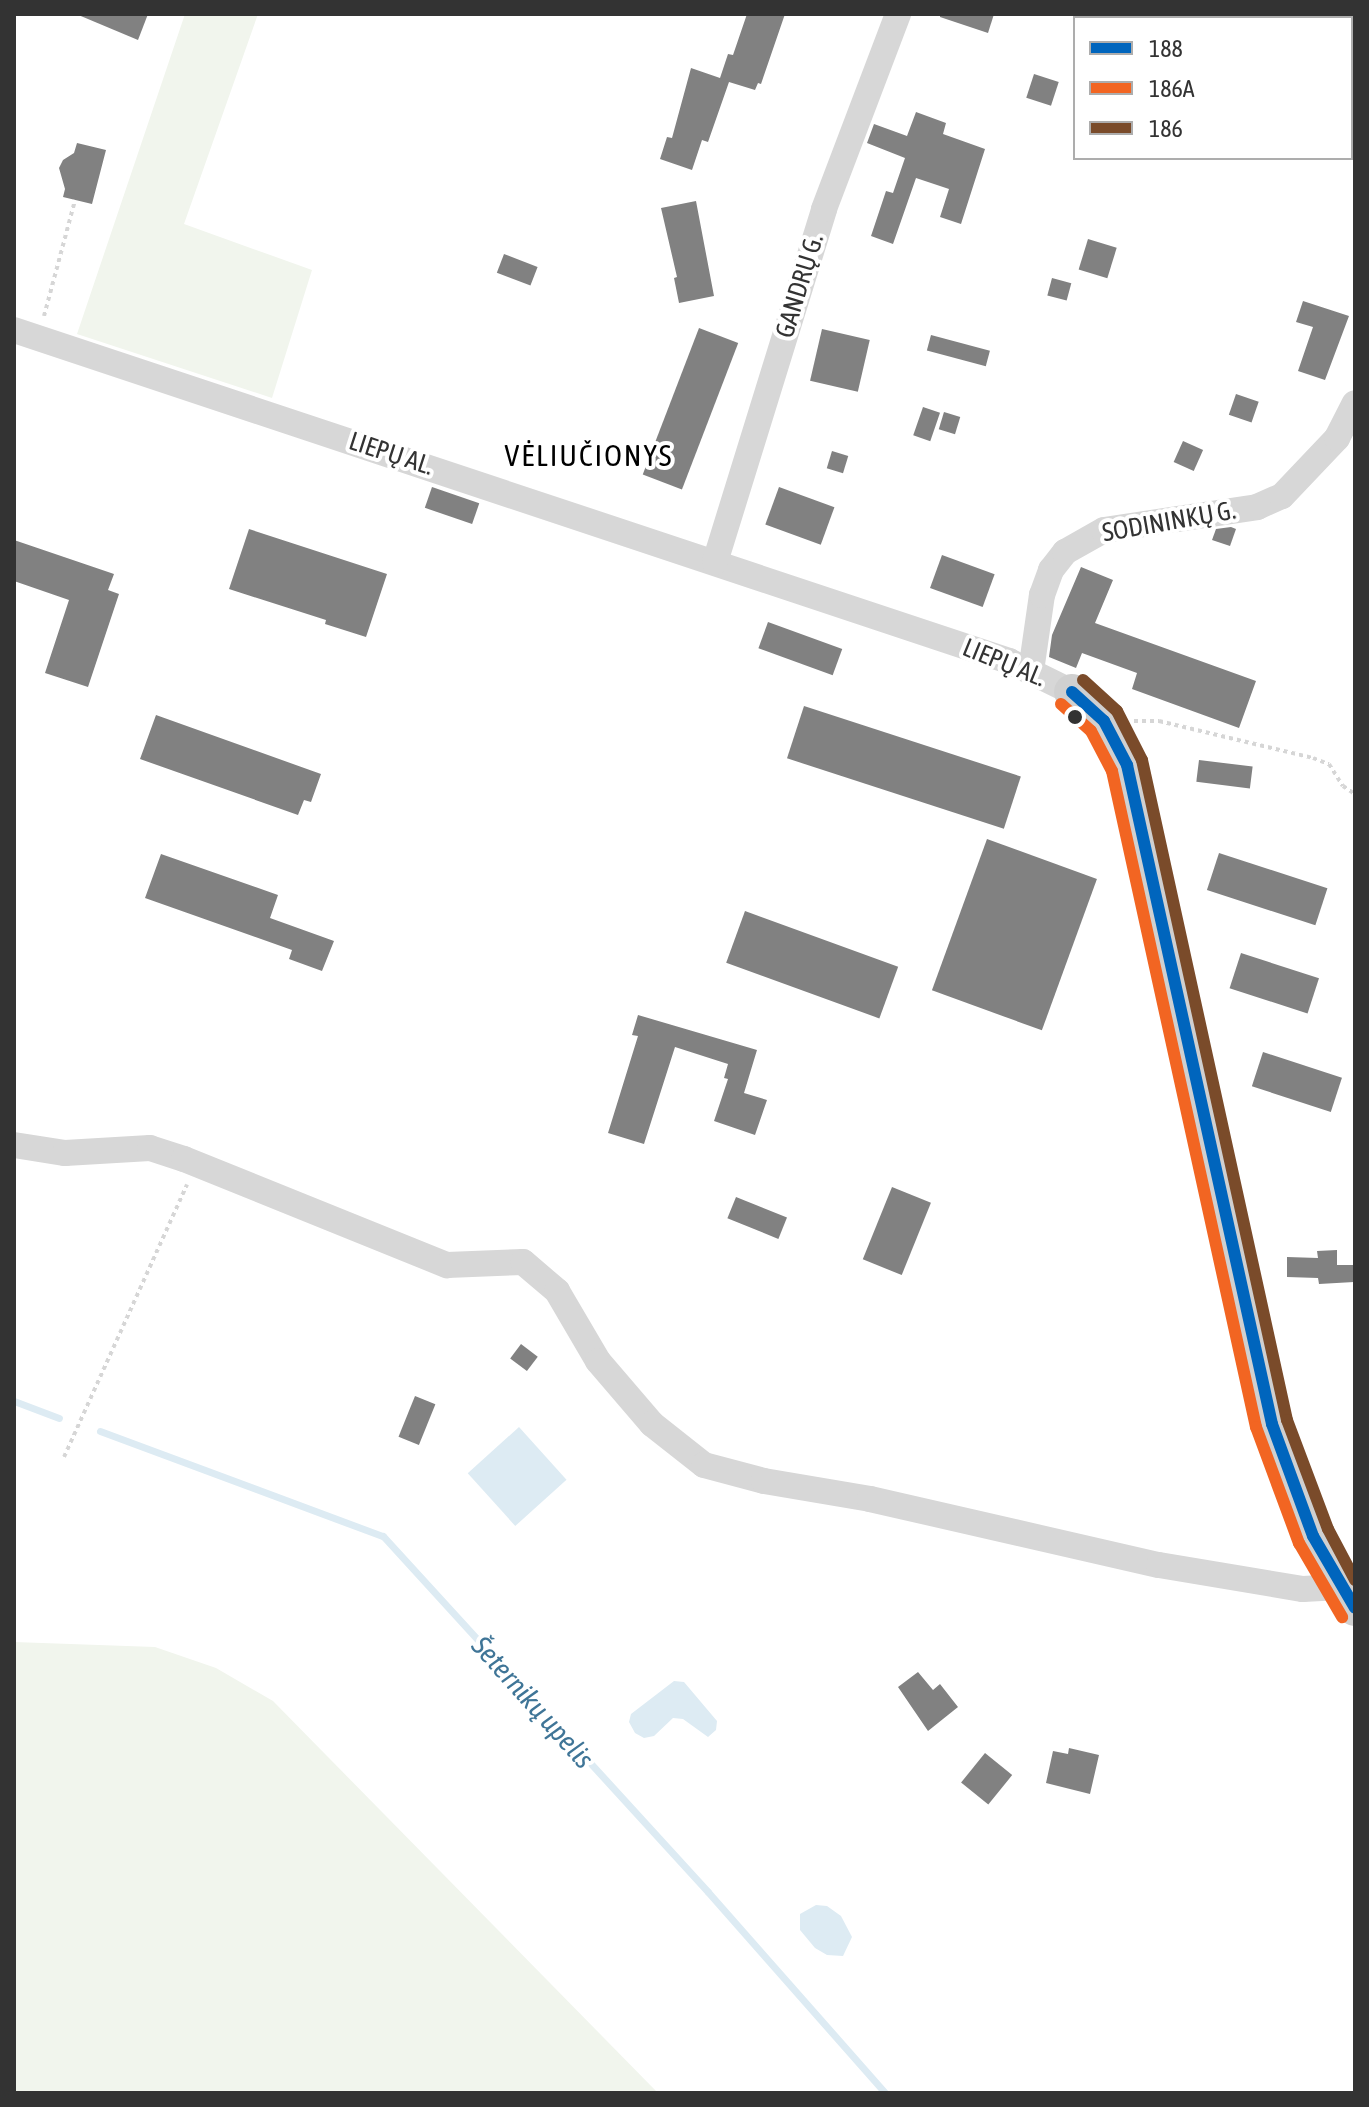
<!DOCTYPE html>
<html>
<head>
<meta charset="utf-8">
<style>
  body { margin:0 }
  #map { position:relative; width:1369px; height:2107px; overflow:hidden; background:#fff; font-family:"Asap Condensed",sans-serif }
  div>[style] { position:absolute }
  .green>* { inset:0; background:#f1f5ed }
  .water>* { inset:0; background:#ddebf3; transform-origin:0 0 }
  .stream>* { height:7px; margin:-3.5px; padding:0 3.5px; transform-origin:3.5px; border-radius:3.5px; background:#ddebf3 }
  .building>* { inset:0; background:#818181; transform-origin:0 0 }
  .path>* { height:4px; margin-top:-2px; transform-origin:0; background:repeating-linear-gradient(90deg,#d6d6d6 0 4px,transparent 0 8px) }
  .minor>* { height:26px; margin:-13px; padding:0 13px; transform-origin:13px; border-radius:13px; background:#d7d7d7 }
  .secondary>* { height:36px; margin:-18px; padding:0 18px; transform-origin:18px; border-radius:18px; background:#d0d0d0 }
  .bus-1>* { height:12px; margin:-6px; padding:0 6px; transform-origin:6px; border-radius:6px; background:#0065bd }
  .bus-2>* { height:12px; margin:-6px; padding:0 6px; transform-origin:6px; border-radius:6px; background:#f26522 }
  .bus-3>* { height:12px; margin:-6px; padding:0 6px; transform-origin:6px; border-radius:6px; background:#7a4b2a }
  .dots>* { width:22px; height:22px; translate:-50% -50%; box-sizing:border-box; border:4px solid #fff; border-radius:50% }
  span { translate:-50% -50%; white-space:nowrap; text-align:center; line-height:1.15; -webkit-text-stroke:8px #fff; paint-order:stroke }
  .street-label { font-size:26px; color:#333 }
  .water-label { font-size:28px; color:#3f7597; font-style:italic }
  .quarter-label { font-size:30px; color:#000; letter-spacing:2px }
  .frame { position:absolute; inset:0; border:16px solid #333; pointer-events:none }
  .legend { position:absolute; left:1073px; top:16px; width:280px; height:144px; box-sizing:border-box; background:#fff; border:2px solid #adadad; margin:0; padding:10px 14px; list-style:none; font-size:24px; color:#333 }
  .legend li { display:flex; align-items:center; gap:16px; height:40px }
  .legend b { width:40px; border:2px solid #adadad }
</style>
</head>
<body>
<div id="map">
  <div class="green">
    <i style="clip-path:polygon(185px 14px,258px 14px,184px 224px,312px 270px,272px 398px,77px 334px)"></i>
    <i style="clip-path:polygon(14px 1642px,155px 1647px,216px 1668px,273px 1701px,658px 2093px,14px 2093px)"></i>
  </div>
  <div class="water">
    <i style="left:519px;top:1427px;width:71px;height:69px;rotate:48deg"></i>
    <i style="clip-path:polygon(674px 1681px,684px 1682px,717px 1721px,716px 1730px,708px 1737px,683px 1719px,673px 1718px,654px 1736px,644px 1738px,635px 1733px,629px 1722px,631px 1714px)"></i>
    <i style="clip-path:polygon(816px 1905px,827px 1906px,841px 1916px,852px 1937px,843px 1956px,827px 1955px,815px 1948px,800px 1930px,800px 1914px)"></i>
  </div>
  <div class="stream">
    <i style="left:14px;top:1401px;width:48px;rotate:20.7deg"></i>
    <i style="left:100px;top:1431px;width:302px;rotate:20.4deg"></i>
    <i style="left:383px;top:1536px;width:482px;rotate:47.6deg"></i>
    <i style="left:708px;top:1892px;width:268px;rotate:48.6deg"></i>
  </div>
  <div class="building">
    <i style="clip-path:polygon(76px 14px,148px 14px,138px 40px)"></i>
    <i style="clip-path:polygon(747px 14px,785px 14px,761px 84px,758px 83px,755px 90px,729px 82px,708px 142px,702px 140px,692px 170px,660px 159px,667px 137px,672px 138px,691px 68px,720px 78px,728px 54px,733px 55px)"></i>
    <i style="clip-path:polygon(940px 14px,994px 14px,988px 33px,940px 17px)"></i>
    <i style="left:1034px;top:74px;width:26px;height:25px;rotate:18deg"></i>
    <i style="clip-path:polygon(916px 112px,946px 123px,943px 134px,985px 149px,961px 224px,940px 217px,949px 189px,916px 178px,893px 244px,871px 236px,886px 191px,893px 193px,905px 158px,867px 143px,874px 124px,907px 136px)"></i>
    <i style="clip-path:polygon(77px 143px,106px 150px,92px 204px,63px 197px,65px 189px,59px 168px,63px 160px,74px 153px)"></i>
    <i style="clip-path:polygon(696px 201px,714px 296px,679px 303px,674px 278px,677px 277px,661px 208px)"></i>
    <i style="left:1088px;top:239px;width:30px;height:32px;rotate:17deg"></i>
    <i style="left:504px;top:254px;width:36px;height:20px;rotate:21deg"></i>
    <i style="left:1052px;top:278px;width:20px;height:18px;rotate:15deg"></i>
    <i style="clip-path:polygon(1303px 301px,1349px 316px,1325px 380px,1298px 371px,1313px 327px,1296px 322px)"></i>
    <i style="left:699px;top:328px;width:42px;height:157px;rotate:21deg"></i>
    <i style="left:822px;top:329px;width:49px;height:53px;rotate:13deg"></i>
    <i style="left:931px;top:335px;width:61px;height:16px;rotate:15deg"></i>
    <i style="left:1236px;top:394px;width:24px;height:22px;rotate:19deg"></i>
    <i style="left:923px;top:407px;width:18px;height:30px;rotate:19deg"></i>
    <i style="left:944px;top:412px;width:17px;height:18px;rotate:17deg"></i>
    <i style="left:1183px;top:441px;width:22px;height:23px;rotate:24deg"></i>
    <i style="left:832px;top:451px;width:17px;height:18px;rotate:17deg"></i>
    <i style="left:432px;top:487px;width:50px;height:22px;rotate:19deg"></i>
    <i style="left:779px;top:487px;width:59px;height:40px;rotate:20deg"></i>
    <i style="clip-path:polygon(1231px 527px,1236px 529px,1230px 546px,1212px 540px,1216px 529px)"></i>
    <i style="clip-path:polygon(249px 529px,387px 574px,366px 637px,325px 624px,326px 620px,229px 589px)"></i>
    <i style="clip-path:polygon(14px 540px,114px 574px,108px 590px,119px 594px,88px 687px,45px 673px,69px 600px,14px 581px)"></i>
    <i style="left:942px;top:555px;width:56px;height:35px;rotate:20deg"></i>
    <i style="clip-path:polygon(1081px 567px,1113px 580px,1095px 623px,1256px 681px,1239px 728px,1132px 689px,1137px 673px,1082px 653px,1076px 668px,1049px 657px,1052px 635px)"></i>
    <i style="left:768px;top:622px;width:79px;height:28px;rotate:20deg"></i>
    <i style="left:804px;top:706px;width:228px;height:55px;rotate:18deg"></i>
    <i style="clip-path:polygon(156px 715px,321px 774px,311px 802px,304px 800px,298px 815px,140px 759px)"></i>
    <i style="left:1199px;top:760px;width:54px;height:22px;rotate:7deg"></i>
    <i style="left:987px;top:839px;width:117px;height:161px;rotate:20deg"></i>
    <i style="left:1219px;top:853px;width:114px;height:39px;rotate:18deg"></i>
    <i style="clip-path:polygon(161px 854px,278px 895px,270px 918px,334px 941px,322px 971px,289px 959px,292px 950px,145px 898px)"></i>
    <i style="left:745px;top:911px;width:163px;height:55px;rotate:20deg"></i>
    <i style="left:1241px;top:953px;width:82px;height:37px;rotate:18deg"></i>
    <i style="clip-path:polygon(638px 1015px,757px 1050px,744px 1093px,767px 1100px,755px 1135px,714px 1121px,728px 1079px,724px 1078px,728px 1064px,675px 1047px,644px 1144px,608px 1133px,638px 1036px,632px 1035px)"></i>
    <i style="left:1263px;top:1052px;width:83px;height:36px;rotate:18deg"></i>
    <i style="left:892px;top:1187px;width:42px;height:78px;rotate:22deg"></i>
    <i style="left:736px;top:1197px;width:55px;height:23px;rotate:22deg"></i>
    <i style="clip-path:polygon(1337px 1250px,1337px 1265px,1354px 1265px,1354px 1282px,1319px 1284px,1318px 1278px,1287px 1277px,1287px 1257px,1318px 1258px,1317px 1251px)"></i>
    <i style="left:521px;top:1344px;width:21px;height:18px;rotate:37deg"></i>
    <i style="left:415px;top:1396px;width:22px;height:44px;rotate:22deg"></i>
    <i style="clip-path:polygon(918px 1672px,933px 1690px,940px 1684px,958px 1707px,928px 1731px,898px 1687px)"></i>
    <i style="clip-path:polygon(1069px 1748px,1099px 1755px,1090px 1794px,1046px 1783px,1053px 1751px,1068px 1754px)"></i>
    <i style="left:985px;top:1753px;width:35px;height:38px;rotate:39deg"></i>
  </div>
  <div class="path">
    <i style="left:44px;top:316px;width:120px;rotate:-75deg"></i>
    <i style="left:1134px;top:721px;width:25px"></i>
    <i style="left:1159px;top:721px;width:158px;rotate:13.5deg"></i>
    <i style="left:1313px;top:758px;width:17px;rotate:21deg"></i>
    <i style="left:1329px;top:764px;width:26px;rotate:58deg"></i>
    <i style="left:1343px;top:786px;width:14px;rotate:34deg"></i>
    <i style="left:64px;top:1457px;width:299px;rotate:-65.7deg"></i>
  </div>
  <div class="minor">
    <i style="left:14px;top:330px;width:1049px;rotate:18.4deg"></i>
    <i style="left:1009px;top:661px;width:70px;rotate:26.2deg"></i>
    <i style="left:715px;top:562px;width:369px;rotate:-72.8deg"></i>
    <i style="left:824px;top:209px;width:209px;rotate:-69.2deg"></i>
    <i style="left:1031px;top:671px;width:77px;rotate:-81.8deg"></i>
    <i style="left:1042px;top:595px;width:27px;rotate:-70deg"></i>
    <i style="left:1051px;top:570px;width:23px;rotate:-52deg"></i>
    <i style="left:1065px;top:552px;width:45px;rotate:-29.4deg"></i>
    <i style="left:1104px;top:530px;width:155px;rotate:-8.5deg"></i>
    <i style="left:1257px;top:507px;width:27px;rotate:-24deg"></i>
    <i style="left:1282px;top:496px;width:80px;rotate:-46.5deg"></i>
    <i style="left:1337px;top:438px;width:39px;rotate:-63deg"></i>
    <i style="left:14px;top:1145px;width:52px;rotate:8.9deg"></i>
    <i style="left:65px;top:1153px;width:85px;rotate:-3.4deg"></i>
    <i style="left:150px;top:1148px;width:36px;rotate:18deg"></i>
    <i style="left:184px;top:1159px;width:284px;rotate:22deg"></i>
    <i style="left:447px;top:1265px;width:76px;rotate:-2.3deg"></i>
    <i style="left:523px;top:1262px;width:45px;rotate:40.5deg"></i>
    <i style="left:557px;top:1291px;width:81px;rotate:59.6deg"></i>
    <i style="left:598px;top:1361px;width:83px;rotate:49.4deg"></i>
    <i style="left:652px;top:1424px;width:66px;rotate:38.3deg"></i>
    <i style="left:704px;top:1465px;width:62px;rotate:14.9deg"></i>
    <i style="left:764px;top:1481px;width:108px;rotate:9.6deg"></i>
    <i style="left:870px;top:1499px;width:296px;rotate:12.9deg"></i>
    <i style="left:1159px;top:1565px;width:146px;rotate:9.5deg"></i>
    <i style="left:1303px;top:1589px;width:37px;rotate:-3deg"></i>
  </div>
  <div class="secondary">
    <i style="left:1072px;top:692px;width:43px;rotate:42.2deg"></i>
    <i style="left:1104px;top:721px;width:50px;rotate:62.4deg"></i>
    <i style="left:1127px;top:765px;width:675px;rotate:77.59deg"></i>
    <i style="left:1272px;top:1424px;width:119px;rotate:69.9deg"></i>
    <i style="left:1313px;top:1536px;width:58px;rotate:62.1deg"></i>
    <i style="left:1340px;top:1587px;width:26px;rotate:54deg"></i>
  </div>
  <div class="bus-1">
    <i style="left:1072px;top:692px;width:43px;rotate:42.2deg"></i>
    <i style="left:1104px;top:721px;width:50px;rotate:62.4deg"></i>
    <i style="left:1127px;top:765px;width:675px;rotate:77.59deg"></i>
    <i style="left:1272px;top:1424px;width:119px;rotate:69.9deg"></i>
    <i style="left:1313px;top:1536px;width:83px;rotate:59.7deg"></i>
  </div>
  <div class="bus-2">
    <i style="left:1061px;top:704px;width:40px;rotate:42deg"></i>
    <i style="left:1091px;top:731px;width:45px;rotate:62.3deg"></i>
    <i style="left:1112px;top:771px;width:672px;rotate:77.62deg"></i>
    <i style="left:1256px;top:1427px;width:124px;rotate:69.7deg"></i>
    <i style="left:1299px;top:1543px;width:86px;rotate:59.8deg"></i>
  </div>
  <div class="bus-3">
    <i style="left:1083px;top:680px;width:46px;rotate:42.4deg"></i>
    <i style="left:1117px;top:711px;width:55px;rotate:63deg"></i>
    <i style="left:1142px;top:760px;width:676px;rotate:77.61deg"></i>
    <i style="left:1287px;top:1420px;width:116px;rotate:69.4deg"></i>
    <i style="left:1328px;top:1529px;width:58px;rotate:62.1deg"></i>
  </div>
  <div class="dots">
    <i style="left:1075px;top:717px;background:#333"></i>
  </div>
  <div class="street-label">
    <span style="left:800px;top:286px;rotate:-73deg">GANDRŲ G.</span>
    <span style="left:391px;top:454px;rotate:18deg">LIEPŲ AL.</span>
    <span style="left:1169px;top:522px;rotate:-10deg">SODININKŲ G.</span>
    <span style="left:1004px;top:663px;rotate:22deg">LIEPŲ AL.</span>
  </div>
  <div class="water-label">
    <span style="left:533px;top:1702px;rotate:48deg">Šeternikų upelis</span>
  </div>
  <div class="quarter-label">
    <span style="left:589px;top:455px">VĖLIUČIONYS</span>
  </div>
  <div class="frame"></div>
  <ul class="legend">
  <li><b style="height:10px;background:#0065bd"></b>188</li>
  <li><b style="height:10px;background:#f26522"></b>186A</li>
  <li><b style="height:10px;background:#7a4b2a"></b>186</li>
  </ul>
</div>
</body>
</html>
